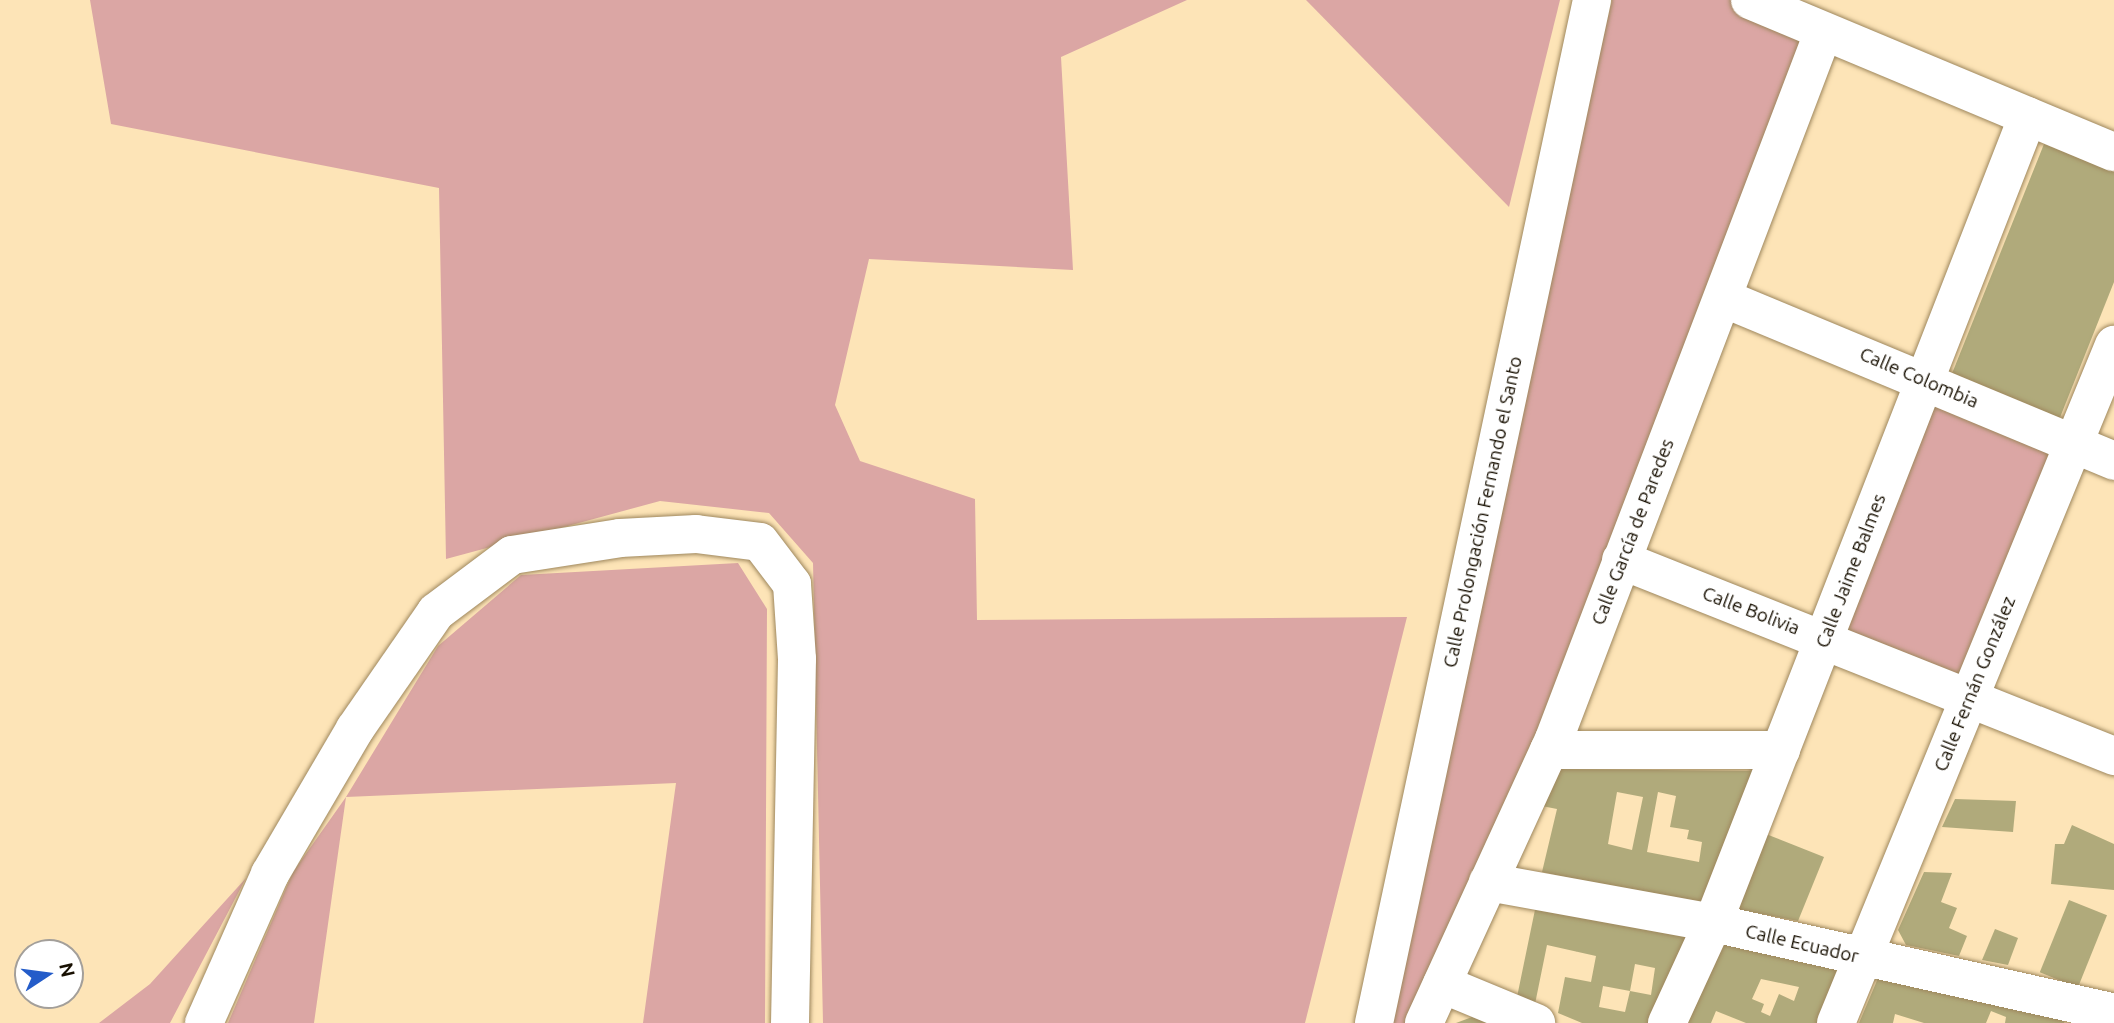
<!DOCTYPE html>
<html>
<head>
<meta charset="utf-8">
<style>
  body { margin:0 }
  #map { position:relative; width:2114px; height:1023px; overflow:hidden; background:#fde4b7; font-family:Ubuntu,sans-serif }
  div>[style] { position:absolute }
  .green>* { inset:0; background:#dba6a4; transform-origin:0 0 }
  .building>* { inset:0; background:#b0aa7b; transform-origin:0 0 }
  .roads { filter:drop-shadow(0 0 2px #9e875d) drop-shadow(0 0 2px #9e875d) }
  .street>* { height:38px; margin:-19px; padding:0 19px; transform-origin:19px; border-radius:19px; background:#fff }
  span { translate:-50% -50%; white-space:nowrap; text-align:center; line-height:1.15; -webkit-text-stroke:5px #fff; paint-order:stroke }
  .street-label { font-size:19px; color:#181002 }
  .north { position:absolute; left:14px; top:939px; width:70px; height:70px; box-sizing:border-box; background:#fff; border:2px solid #a39f9a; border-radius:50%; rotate:77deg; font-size:19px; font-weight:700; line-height:28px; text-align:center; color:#181002 }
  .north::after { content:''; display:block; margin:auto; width:24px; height:32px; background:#245cc9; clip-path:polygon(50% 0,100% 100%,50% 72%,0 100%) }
</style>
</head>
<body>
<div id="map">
  <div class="green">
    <i style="clip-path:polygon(90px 0,1187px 0,1061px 57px,1073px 270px,869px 259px,835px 405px,860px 461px,975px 499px,977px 620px,1407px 617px,1305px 1023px,823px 1023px,813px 563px,769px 513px,660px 501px,446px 559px,439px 188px,111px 124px)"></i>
    <i style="clip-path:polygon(1306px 0,1560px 0,1509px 207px)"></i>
    <i style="clip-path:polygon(1612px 0,1750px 0,1823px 33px,1424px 1023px,1377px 1023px)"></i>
    <i style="left:1924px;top:379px;width:163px;height:278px;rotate:24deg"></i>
    <i style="clip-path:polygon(738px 563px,767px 609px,765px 1023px,643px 1023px,676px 783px,346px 797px,314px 1023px,228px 1023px,293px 872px,346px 797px,438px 646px,521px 575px)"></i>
    <i style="clip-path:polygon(246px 878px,170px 1023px,99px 1023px,150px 984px)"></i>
  </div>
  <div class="building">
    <i style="clip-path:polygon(2044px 144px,2114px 172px,2114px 282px,2059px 420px,1951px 376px)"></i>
    <i style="clip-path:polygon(evenodd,1557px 769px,1754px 771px,1715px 910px,1542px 872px,1557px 809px,1542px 806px,1557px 769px,1617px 792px,1643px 797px,1632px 850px,1608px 844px,1617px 792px,1557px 769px,1658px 792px,1676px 796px,1670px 827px,1689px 830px,1687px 839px,1702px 842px,1699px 862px,1647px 852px,1658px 792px)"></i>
    <i style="clip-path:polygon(1955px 799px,2016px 801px,2013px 832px,1942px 827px)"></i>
    <i style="clip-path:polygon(2072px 825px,2114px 844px,2114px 890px,2051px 884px,2055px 844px,2064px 844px)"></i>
    <i style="clip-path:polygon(1766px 834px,1824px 857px,1798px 921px,1735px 909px)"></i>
    <i style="clip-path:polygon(1924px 872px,1952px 873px,1941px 902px,1957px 908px,1949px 928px,1967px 936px,1959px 956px,1906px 945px,1898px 930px)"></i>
    <i style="clip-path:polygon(evenodd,1537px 900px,1689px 933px,1653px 1023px,1582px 1023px,1558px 1013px,1565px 977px,1591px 982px,1596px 956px,1547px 945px,1535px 1004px,1517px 997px,1537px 900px,1635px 964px,1655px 968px,1651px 995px,1630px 991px,1635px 964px,1537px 900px,1603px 986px,1630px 991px,1625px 1012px,1599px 1007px,1603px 986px)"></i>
    <i style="left:2069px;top:900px;width:41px;height:78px;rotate:22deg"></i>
    <i style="clip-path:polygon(1995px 929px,2018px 938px,2008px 965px,1982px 960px)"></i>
    <i style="clip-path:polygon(evenodd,1724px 940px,1848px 966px,1824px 1023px,1746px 1023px,1716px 1011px,1711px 1023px,1688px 1023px,1724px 940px,1761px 979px,1799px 987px,1794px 1001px,1779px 994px,1770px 1016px,1761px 1012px,1764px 1004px,1752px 999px,1761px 979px)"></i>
    <i style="clip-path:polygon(1881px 971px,2069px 1010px,2064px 1023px,2005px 1023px,2006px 1017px,1991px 1011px,1986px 1023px,1924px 1023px,1895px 1014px,1893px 1023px,1859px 1023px)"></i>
    <i style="clip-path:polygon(1472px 1017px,1488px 1023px,1456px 1023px)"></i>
  </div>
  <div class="roads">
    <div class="street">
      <i style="left:1750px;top:0;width:394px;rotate:22.7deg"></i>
      <i style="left:1723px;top:298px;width:424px;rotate:22.6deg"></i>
      <i style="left:1621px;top:560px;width:531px;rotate:21.68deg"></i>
      <i style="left:1549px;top:750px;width:232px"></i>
      <i style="left:1488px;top:882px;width:229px;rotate:10.3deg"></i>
      <i style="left:1713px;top:923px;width:411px;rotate:12.6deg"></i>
      <i style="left:1442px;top:984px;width:102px;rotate:22.5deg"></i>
      <i style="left:204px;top:1023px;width:163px;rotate:-66.1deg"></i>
      <i style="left:270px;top:874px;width:168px;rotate:-59.6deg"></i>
      <i style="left:355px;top:729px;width:142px;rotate:-55.3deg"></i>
      <i style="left:436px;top:612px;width:95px;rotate:-36.9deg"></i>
      <i style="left:512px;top:555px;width:109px;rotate:-8.9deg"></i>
      <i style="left:620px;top:538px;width:76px;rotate:-3deg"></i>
      <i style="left:696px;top:534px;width:64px;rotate:7.1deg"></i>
      <i style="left:760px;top:542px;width:53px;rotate:52.7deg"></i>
      <i style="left:792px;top:584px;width:75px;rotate:86.2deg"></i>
      <i style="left:797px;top:659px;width:364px;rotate:91.1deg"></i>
      <i style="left:1374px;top:1023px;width:1046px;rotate:-77.97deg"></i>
      <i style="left:1424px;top:1023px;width:312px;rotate:-65.4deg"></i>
      <i style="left:1554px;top:739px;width:756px;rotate:-69.14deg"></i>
      <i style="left:1667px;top:1023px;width:110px;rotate:-65.3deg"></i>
      <i style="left:1713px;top:923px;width:866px;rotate:-68.68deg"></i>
      <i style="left:1836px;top:1023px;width:733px;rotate:-67.7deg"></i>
    </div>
  </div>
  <div class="street-label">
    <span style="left:1919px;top:378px;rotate:23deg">Calle Colombia</span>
    <span style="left:1483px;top:512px;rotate:-78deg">Calle Prolongación Fernando el Santo</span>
    <span style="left:1633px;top:532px;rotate:-69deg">Calle García de Paredes</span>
    <span style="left:1851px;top:571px;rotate:-69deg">Calle Jaime Balmes</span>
    <span style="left:1751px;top:611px;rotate:21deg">Calle Bolivia</span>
    <span style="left:1975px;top:684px;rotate:-68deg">Calle Fernán González</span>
    <span style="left:1802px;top:944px;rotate:13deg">Calle Ecuador</span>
  </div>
  <div class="north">N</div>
</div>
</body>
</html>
